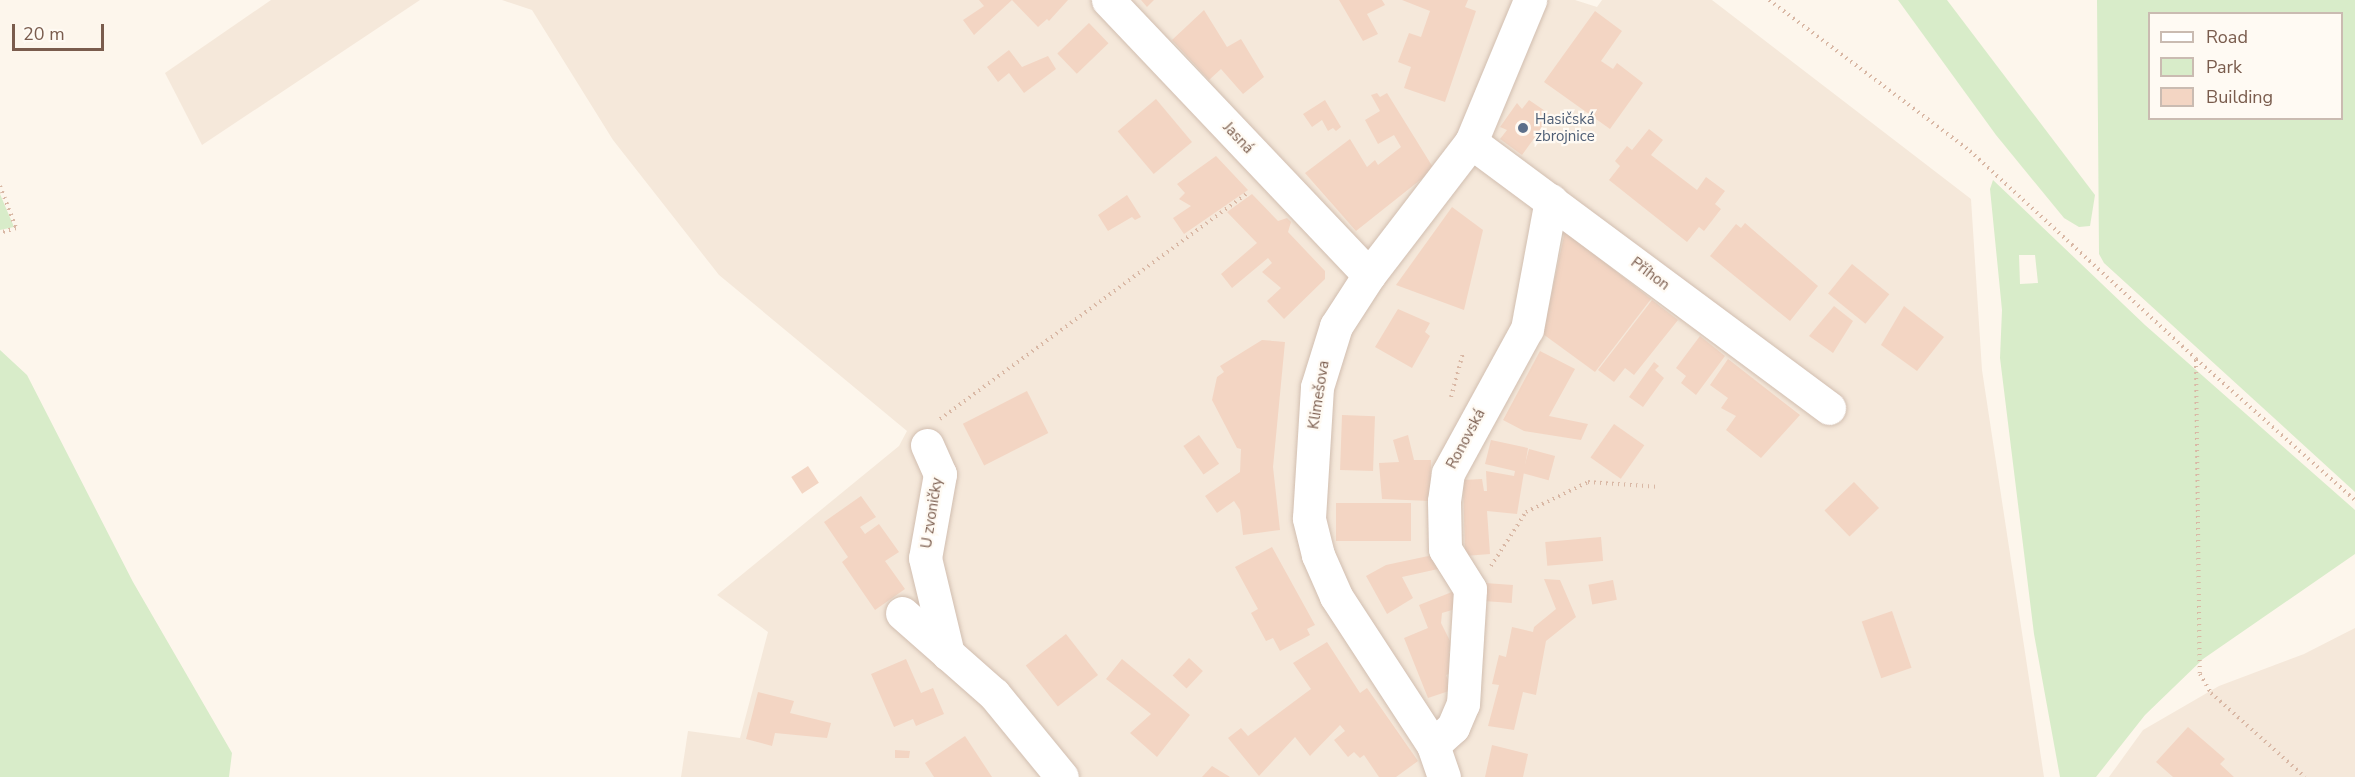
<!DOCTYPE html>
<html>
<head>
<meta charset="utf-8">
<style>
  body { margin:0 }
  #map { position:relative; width:2355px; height:777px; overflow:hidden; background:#fdf6ec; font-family:"Nunito Sans",sans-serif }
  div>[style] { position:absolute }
  .residential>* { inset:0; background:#f5e8da }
  .green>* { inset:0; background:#d8ecc9 }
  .building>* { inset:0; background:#f3d5c3; transform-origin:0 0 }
  .path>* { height:4px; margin-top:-2px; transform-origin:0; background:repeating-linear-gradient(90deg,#d9b8a5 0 1.5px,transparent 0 6px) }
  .roads { filter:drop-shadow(0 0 2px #d1beb0) drop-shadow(0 0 2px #d1beb0) }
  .minor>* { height:33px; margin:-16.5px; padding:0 16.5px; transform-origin:16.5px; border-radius:16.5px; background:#fff }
  .dots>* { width:16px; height:16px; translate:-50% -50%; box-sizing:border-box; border:3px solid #fffaf3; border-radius:50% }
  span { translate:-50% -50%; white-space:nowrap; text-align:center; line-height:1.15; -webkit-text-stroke:4.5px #fffaf3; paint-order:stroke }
  .service-label { font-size:15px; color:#4e5e75 }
  .left { translate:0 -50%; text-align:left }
  .street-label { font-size:15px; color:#7a5c4d }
  .legend { position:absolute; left:2148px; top:12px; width:195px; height:108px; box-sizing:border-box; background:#fffaf3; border:2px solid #cabbb1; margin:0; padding:8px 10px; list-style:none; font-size:18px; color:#7a5c4d }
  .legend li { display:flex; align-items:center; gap:12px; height:30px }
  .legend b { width:30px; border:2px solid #cabbb1 }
  .scale { position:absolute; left:12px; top:24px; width:92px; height:27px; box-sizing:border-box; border:3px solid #7a5c4d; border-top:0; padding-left:8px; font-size:18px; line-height:21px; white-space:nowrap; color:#7a5c4d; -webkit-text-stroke:4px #fffaf3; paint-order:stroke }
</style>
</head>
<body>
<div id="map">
  <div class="residential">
    <i style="clip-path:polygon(271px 0,420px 0,202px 145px,165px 73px)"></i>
    <i style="clip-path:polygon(502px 0,1575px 0,1597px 7px,1602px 0,1712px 0,1971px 199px,1982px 370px,2044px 777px,681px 777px,688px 731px,740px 738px,768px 632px,717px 595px,899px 446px,907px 431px,719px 275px,613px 140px,532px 10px)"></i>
    <i style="clip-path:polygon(2355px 628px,2355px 777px,2109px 777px,2143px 730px,2219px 686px,2304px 654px)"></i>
  </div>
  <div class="green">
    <i style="clip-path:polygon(1898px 0,1947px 0,2095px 195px,2090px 226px,2079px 227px,2064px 218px,1996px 135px)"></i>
    <i style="clip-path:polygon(evenodd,2097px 0,2355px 0,2355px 492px,2104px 263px,2099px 254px,2097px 0,2150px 14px,2342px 14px,2342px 118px,2150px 118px,2150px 14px)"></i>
    <i style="clip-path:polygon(evenodd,1993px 180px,2145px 325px,2355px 510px,2355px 554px,2203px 659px,2145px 715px,2096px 777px,2060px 777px,2034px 634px,2000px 358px,2002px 310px,1990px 189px,1993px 180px,2019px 255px,2035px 255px,2038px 283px,2020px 284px,2019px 255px)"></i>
    <i style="clip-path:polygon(0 194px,14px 227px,0 230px)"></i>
    <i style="clip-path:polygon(0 350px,27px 375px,133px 582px,232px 753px,229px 777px,0 777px)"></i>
  </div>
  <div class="building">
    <i style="clip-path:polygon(979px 0,1068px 0,1049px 21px,1047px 19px,1038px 27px,1012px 0,974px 35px,963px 20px,984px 6px)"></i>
    <i style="clip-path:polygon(1141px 0,1154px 0,1147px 7px)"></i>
    <i style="clip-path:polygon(1339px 0,1382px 0,1385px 5px,1367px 14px,1378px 34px,1363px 41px)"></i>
    <i style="clip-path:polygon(1402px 0,1468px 0,1465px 7px,1476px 11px,1445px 102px,1404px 88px,1411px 67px,1398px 62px,1409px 33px,1421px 37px,1430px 11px)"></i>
    <i style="clip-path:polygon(1204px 10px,1227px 47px,1241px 39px,1264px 77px,1243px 94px,1221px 69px,1209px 80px,1172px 40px)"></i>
    <i style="clip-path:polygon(1595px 11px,1622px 31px,1601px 61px,1613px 69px,1617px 63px,1643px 83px,1610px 129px,1544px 82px)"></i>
    <i style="left:1089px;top:23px;width:28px;height:44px;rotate:46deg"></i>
    <i style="clip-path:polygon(1009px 50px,1022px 67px,1048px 56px,1056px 69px,1024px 93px,1009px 73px,998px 82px,987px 67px)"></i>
    <i style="clip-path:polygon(1377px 93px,1380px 97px,1387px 93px,1434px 169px,1356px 231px,1305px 173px,1350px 139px,1367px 167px,1375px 160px,1378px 165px,1401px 147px,1394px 135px,1378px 144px,1365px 120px,1380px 111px,1371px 95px)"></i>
    <i style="left:1156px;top:99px;width:56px;height:50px;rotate:50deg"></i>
    <i style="clip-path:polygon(1325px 100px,1341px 127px,1336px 131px,1333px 128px,1328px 131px,1322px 120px,1312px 127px,1303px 114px)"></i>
    <i style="clip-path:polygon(1529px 100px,1551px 115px,1522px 155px,1500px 139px,1507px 130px,1500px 127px,1517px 103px,1522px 109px)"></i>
    <i style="clip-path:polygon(1649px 129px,1663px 140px,1651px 155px,1697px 190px,1706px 177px,1725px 191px,1715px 204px,1721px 209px,1704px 231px,1699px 227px,1687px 242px,1609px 180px,1620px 166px,1615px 161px,1627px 146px,1632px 150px)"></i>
    <i style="clip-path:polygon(1216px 156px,1248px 190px,1184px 234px,1173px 218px,1191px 206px,1179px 199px,1185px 193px,1177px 184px)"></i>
    <i style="clip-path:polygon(1252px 194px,1278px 221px,1287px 218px,1291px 222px,1288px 232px,1325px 271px,1325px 279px,1284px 319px,1267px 301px,1281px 288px,1262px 272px,1272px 263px,1268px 258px,1232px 288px,1221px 274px,1257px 243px,1227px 212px)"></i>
    <i style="clip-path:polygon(1127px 195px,1141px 217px,1135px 220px,1132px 217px,1108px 231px,1098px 215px)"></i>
    <i style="clip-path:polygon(1452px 207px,1483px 230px,1464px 310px,1396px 285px)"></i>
    <i style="clip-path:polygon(1745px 223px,1818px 286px,1790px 321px,1710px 256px,1736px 224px,1741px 228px)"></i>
    <i style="clip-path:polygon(1565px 231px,1651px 299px,1595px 372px,1543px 334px)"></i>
    <i style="left:1852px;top:264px;width:48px;height:38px;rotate:39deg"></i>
    <i style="clip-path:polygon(1652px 300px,1678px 320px,1634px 375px,1625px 368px,1614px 382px,1598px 370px)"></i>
    <i style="clip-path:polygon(1834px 306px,1853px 321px,1833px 353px,1809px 336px)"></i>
    <i style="clip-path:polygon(1904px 306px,1944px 337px,1917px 371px,1881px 345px)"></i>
    <i style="clip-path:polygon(1398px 309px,1430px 323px,1425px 332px,1430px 336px,1412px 368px,1375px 347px)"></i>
    <i style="clip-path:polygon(1700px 336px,1725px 356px,1696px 395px,1681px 383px,1686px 376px,1676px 368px)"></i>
    <i style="clip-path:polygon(1262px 340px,1285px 342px,1273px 467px,1280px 530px,1243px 535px,1240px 510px,1234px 501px,1217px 513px,1205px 496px,1240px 472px,1241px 449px,1237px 448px,1212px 400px,1217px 377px,1224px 372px,1220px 366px)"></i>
    <i style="clip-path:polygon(1540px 351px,1575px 369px,1549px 416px,1588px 424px,1581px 440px,1524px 431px,1503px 420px)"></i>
    <i style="clip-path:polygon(1728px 359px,1800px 415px,1761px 458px,1726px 430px,1736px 416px,1721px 408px,1728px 398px,1710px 385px)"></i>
    <i style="clip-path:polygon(1654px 362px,1659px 366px,1655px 370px,1664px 378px,1643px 407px,1629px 397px)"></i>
    <i style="left:1027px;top:391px;width:47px;height:72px;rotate:63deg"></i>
    <i style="left:1342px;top:415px;width:33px;height:55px;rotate:2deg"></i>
    <i style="left:1614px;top:424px;width:37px;height:41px;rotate:35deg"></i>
    <i style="left:1199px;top:435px;width:35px;height:19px;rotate:55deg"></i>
    <i style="clip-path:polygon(1408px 435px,1414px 460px,1431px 460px,1430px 501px,1382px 499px,1379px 463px,1399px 462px,1393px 440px)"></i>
    <i style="clip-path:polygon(1491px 440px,1528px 448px,1517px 514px,1487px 511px,1490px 554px,1465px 556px,1463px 480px,1482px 479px,1484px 491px,1487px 491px,1486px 471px,1514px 476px,1515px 471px,1485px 464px)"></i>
    <i style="left:1529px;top:449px;width:27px;height:25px;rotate:15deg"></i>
    <i style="left:808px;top:466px;width:20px;height:20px;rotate:57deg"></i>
    <i style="left:1854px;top:482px;width:36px;height:41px;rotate:46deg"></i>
    <i style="clip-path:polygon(861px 496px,876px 517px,860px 527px,865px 534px,879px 524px,899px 552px,885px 561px,905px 589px,875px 610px,842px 562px,848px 557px,824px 522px)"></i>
    <i style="left:1336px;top:503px;width:75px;height:38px"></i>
    <i style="left:1601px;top:537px;width:24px;height:56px;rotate:85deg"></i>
    <i style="clip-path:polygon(1272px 547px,1315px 625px,1307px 629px,1310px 635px,1280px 651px,1273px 638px,1266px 641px,1251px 613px,1258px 609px,1235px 567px)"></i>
    <i style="clip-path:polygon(1433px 555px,1438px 569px,1402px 577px,1413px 598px,1387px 614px,1366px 576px,1386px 565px)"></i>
    <i style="clip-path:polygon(1544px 579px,1560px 580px,1576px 617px,1546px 641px,1536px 695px,1523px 692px,1514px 730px,1488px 726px,1499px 685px,1492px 684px,1499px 655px,1506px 657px,1512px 627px,1533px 632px,1534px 627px,1556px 609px)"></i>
    <i style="left:1613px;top:580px;width:20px;height:25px;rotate:79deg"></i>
    <i style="left:1485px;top:583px;width:28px;height:18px;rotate:4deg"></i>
    <i style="clip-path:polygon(1457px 590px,1462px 607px,1442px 613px,1441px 623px,1454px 649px,1449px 652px,1456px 671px,1446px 675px,1452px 690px,1428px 698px,1404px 638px,1428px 628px,1419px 605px)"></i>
    <i style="left:1892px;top:611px;width:60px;height:32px;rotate:71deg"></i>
    <i style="left:1066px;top:634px;width:52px;height:51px;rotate:52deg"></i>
    <i style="clip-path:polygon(1327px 642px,1360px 693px,1367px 688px,1418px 761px,1396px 777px,1379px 777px,1364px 755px,1360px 758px,1354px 752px,1348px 757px,1334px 740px,1345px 731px,1340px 725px,1310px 756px,1295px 737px,1259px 776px,1228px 738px,1241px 728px,1248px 736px,1311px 689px,1293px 663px)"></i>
    <i style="left:1189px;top:658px;width:19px;height:24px;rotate:43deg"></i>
    <i style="clip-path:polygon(906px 659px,921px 693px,933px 688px,944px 714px,916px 726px,913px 719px,894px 727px,871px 674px)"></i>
    <i style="clip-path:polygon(1122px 659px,1190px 715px,1157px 757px,1130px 733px,1151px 714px,1106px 679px)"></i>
    <i style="clip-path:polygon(758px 692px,794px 701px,790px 713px,831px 723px,827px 738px,775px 733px,772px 746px,746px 739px)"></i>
    <i style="clip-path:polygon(2188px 727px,2225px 759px,2220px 764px,2234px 777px,2173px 777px,2156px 762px)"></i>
    <i style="clip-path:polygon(965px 736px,992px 777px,934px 777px,925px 763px)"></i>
    <i style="clip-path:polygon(1492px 745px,1528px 754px,1523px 777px,1485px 777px)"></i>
    <i style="clip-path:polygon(895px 750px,910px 751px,909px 758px,895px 758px)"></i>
    <i style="clip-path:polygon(1212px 766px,1230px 777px,1202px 777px)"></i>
  </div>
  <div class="path">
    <i style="left:1769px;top:0;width:251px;rotate:36.9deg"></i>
    <i style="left:1970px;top:151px;width:307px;rotate:42.6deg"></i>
    <i style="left:2196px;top:359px;width:213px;rotate:41.6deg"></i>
    <i style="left:0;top:186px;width:45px;rotate:69.1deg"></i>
    <i style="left:16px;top:228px;width:17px;rotate:163deg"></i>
    <i style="left:2196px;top:360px;width:314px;rotate:89.3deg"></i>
    <i style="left:2200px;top:674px;width:22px;rotate:60deg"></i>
    <i style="left:2211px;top:693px;width:126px;rotate:41.8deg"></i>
    <i style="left:1451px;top:397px;width:46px;rotate:-74.7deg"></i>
    <i style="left:940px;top:419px;width:383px;rotate:-36.3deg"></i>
    <i style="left:1491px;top:566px;width:64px;rotate:-57.1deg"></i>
    <i style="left:1526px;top:512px;width:69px;rotate:-25.8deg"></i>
    <i style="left:1588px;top:482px;width:72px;rotate:4deg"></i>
  </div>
  <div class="roads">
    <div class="minor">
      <i style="left:1108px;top:0;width:379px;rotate:46.5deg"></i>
      <i style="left:1471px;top:142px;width:446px;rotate:36.6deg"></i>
      <i style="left:927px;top:445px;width:32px;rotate:66deg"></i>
      <i style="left:940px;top:474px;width:85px;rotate:100.1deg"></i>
      <i style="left:925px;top:558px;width:99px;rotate:76.5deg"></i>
      <i style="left:902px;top:613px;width:123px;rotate:41.4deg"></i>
      <i style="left:994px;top:694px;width:107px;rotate:50.7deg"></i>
      <i style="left:1433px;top:745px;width:27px;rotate:-42deg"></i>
      <i style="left:1453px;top:727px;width:25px;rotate:-67deg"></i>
      <i style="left:1463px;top:704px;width:115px;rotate:-86.5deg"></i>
      <i style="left:1470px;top:589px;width:47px;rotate:-122deg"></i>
      <i style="left:1445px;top:549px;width:48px;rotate:-91.2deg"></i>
      <i style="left:1444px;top:501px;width:28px;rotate:-82deg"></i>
      <i style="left:1448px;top:473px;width:164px;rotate:-61.3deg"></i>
      <i style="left:1527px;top:329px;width:131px;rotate:-79.5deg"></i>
      <i style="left:1444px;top:777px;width:34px;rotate:-109deg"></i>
      <i style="left:1433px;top:745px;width:178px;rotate:-123.1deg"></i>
      <i style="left:1336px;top:596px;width:45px;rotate:-113.7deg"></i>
      <i style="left:1318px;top:555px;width:38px;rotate:-104deg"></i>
      <i style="left:1309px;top:518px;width:131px;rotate:-86.5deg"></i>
      <i style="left:1317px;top:387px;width:64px;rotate:-72.7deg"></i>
      <i style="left:1336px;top:326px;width:61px;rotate:-57.1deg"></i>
      <i style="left:1369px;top:275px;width:168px;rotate:-52.5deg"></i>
      <i style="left:1471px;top:142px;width:154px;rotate:-67.4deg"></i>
    </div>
  </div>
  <div class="dots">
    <i style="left:1523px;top:128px;background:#5c6f8a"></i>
  </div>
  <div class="service-label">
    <span class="left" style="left:1535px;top:128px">Hasičská<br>zbrojnice</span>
  </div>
  <div class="street-label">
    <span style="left:1238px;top:138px;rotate:47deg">Jasná</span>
    <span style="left:1650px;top:274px;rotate:37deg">Příhon</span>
    <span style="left:1319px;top:395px;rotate:-81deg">Klimešova</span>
    <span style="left:1466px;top:439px;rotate:-62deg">Ronovská</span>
    <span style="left:932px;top:513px;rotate:-81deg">U zvoničky</span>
  </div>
  <ul class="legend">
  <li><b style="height:8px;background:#fff"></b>Road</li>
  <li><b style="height:16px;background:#d8ecc9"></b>Park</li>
  <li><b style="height:16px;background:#f3d5c3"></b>Building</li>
  </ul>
  <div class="scale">20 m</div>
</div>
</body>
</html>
